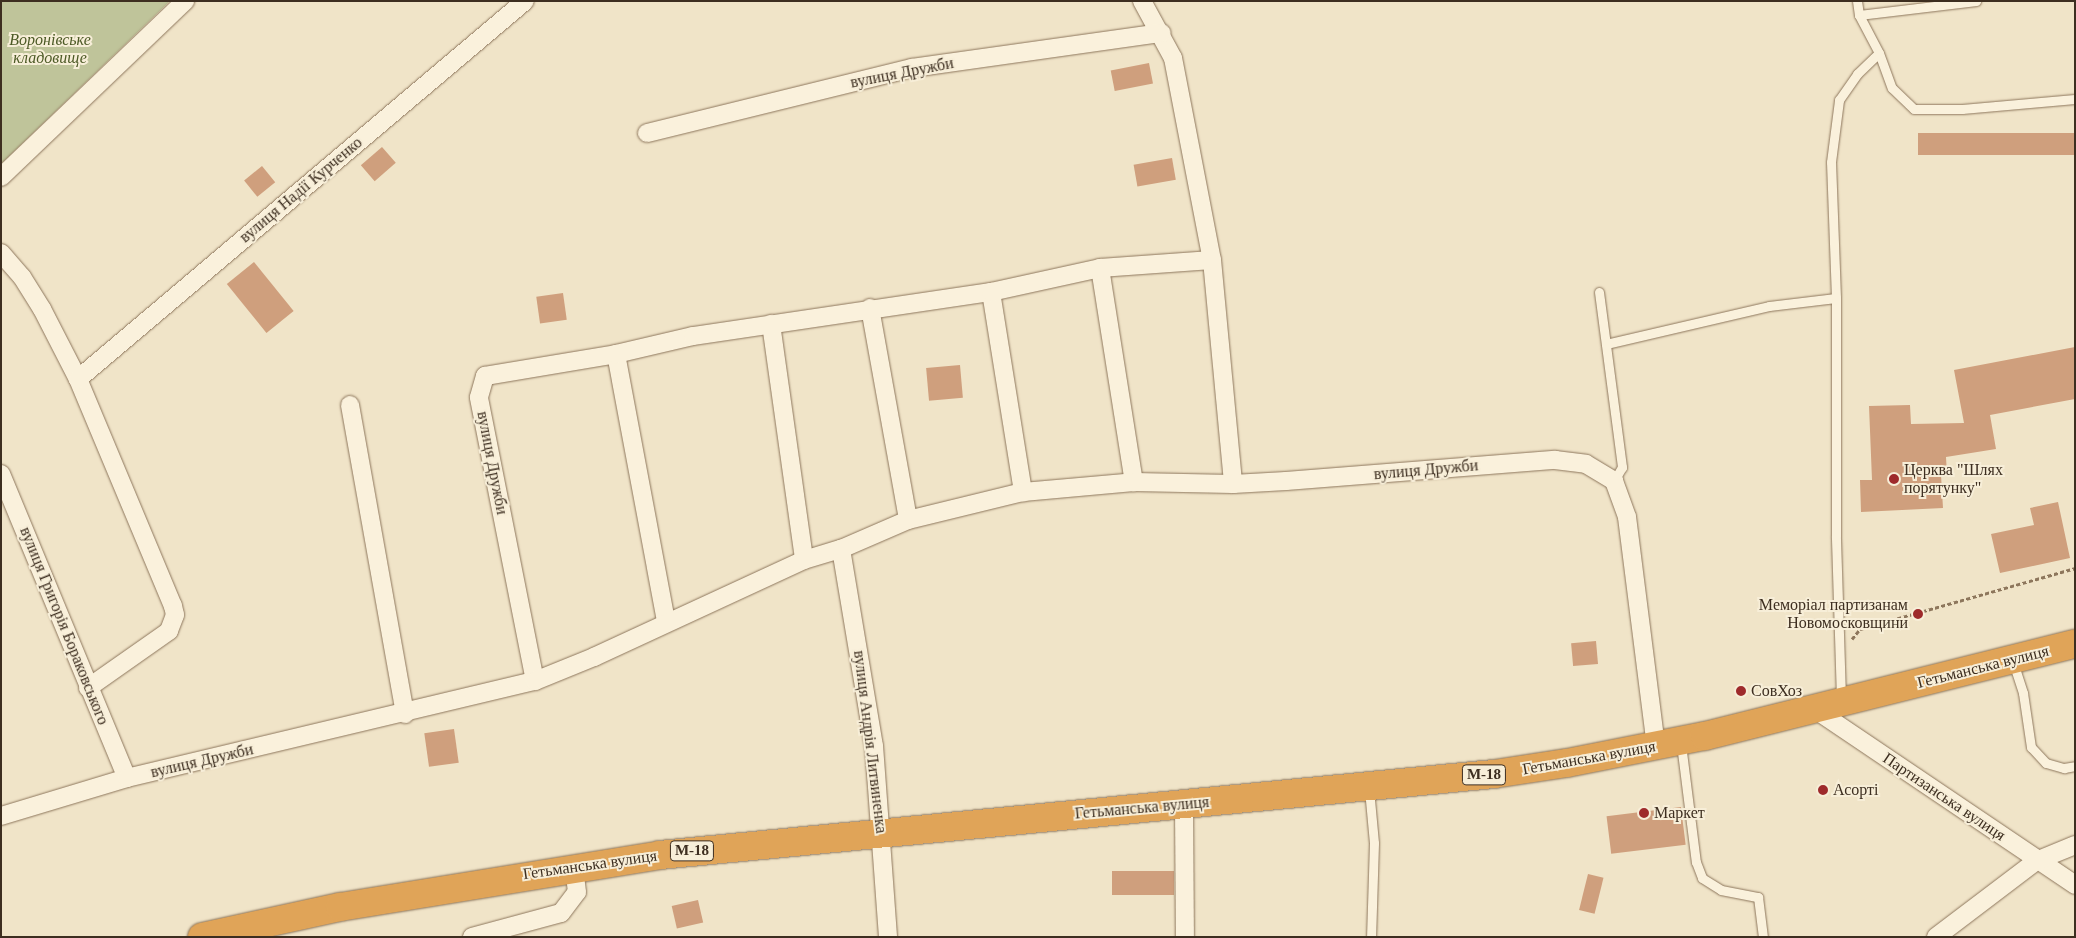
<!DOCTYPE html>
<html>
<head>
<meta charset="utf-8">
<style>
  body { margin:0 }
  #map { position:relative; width:2076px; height:938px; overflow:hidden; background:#f0e4c8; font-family:"Times New Roman",serif }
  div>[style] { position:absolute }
  .cemetery>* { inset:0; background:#bfc49a }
  .building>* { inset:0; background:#cf9f7d; transform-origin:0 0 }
  .path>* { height:3px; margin-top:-1.5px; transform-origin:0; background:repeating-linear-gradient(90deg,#8d765c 0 4px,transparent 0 6.5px) }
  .roads { filter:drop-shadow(0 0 1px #8d765c) drop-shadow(0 0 1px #8d765c) }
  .lane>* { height:9px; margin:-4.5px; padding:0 4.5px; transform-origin:4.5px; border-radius:4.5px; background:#faf1dc }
  .street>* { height:18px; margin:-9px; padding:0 9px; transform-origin:9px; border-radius:9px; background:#faf1dc }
  .highway>* { height:28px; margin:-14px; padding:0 14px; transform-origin:14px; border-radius:14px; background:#e0a458 }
  .dots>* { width:14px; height:14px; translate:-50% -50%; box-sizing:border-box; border:2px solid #f7eed8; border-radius:50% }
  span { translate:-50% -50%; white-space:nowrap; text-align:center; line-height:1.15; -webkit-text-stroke:4px #f7eed8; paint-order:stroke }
  .shield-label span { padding:1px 4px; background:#f7eed8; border:1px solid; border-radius:4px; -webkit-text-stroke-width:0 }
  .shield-label { font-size:15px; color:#3d2e20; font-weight:700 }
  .park-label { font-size:16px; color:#4d5a26; font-style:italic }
  .street-label { font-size:16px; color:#3d2e20 }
  .poi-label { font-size:16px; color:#3d2e20 }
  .left { translate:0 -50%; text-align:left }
  .right { translate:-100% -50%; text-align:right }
  .frame { position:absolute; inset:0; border:2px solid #3d2e20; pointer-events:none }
</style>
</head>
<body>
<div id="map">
  <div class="cemetery">
    <i style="clip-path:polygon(1px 1px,170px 1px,1px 164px)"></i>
  </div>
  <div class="building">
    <i style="left:1149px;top:63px;width:21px;height:39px;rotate:79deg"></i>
    <i style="left:2075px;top:133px;width:22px;height:157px;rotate:90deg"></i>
    <i style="left:382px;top:147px;width:21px;height:28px;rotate:49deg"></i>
    <i style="left:1172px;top:158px;width:22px;height:39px;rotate:80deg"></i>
    <i style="left:262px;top:166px;width:21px;height:23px;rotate:51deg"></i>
    <i style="left:254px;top:262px;width:63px;height:35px;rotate:51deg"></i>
    <i style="left:563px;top:293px;width:27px;height:27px;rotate:82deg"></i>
    <i style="clip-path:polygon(2075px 347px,2075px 399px,1990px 415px,1996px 449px,1946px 457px,1947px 475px,1941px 475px,1943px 508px,1861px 512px,1860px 480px,1872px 480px,1869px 406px,1910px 405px,1911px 424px,1964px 423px,1954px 370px)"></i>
    <i style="left:960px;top:365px;width:33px;height:34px;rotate:85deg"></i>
    <i style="clip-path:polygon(2058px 502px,2070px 558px,2000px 573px,1991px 534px,2034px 525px,2030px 508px)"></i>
    <i style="left:1596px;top:641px;width:23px;height:25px;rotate:85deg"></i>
    <i style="left:454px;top:729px;width:34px;height:30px;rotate:82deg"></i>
    <i style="left:1681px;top:807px;width:38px;height:75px;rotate:83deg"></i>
    <i style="left:1112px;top:871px;width:62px;height:24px"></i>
    <i style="left:1588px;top:874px;width:16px;height:37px;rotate:14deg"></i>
    <i style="left:698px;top:900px;width:23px;height:27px;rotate:77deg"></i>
  </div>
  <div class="path">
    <i style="left:1852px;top:639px;width:13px;rotate:-51deg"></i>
    <i style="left:1860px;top:629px;width:223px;rotate:-15.8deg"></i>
  </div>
  <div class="roads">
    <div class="lane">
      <i style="left:1859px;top:15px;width:118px;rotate:-6.8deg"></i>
      <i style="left:1879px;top:53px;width:37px;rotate:70deg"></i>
      <i style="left:1892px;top:88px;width:30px;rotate:44deg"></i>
      <i style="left:1914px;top:109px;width:48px"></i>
      <i style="left:1962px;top:109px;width:113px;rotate:-5.1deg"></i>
      <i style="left:1599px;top:292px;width:177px;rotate:82.5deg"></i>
      <i style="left:1622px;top:467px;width:16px;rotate:120deg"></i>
      <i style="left:1606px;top:344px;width:167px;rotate:-13.1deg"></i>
      <i style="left:1769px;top:306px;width:67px;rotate:-6.8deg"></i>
      <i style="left:2013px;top:662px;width:33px;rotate:72deg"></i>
      <i style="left:2023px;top:693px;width:55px;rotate:81.6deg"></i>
      <i style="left:2031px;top:747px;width:22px;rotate:47deg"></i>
      <i style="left:2046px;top:763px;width:19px;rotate:16deg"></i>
      <i style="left:2064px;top:768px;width:11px;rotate:-10deg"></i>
      <i style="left:1841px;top:698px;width:162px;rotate:-91.8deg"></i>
      <i style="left:1836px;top:536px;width:238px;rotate:-90deg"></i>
      <i style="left:1836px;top:298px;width:136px;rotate:-92.1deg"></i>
      <i style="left:1831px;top:162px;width:63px;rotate:-82.6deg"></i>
      <i style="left:1839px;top:100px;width:32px;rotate:-55deg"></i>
      <i style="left:1857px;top:74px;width:30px;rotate:-44deg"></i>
      <i style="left:1879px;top:53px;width:43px;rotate:-117.8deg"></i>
      <i style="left:1859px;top:15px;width:14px;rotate:-98deg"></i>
      <i style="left:1681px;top:744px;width:119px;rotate:82.8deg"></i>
      <i style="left:1696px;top:862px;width:17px;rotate:69deg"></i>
      <i style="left:1702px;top:878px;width:22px;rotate:32deg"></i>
      <i style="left:1721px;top:890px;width:38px;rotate:11deg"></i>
      <i style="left:1758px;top:897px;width:40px;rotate:82.9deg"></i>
      <i style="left:1369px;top:789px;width:54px;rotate:84.7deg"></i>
      <i style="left:1374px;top:843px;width:94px;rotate:91.8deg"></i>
    </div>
    <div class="street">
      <i style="left:1142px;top:1px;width:65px;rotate:61.5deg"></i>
      <i style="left:1173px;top:58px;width:206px;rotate:79.1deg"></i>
      <i style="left:1212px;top:260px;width:225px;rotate:84.6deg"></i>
      <i style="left:647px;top:133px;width:273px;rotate:-13.8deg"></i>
      <i style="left:912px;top:68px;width:252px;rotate:-8deg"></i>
      <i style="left:1px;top:177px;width:255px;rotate:-43.7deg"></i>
      <i style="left:1px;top:253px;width:32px;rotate:49deg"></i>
      <i style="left:22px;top:277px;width:38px;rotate:58deg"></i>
      <i style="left:42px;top:309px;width:79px;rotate:62.8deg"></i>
      <i style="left:78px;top:379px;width:246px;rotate:67.3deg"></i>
      <i style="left:173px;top:606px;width:9px;rotate:77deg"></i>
      <i style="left:175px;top:615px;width:17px;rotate:111deg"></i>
      <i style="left:169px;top:631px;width:99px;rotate:144.9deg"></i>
      <i style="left:1100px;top:268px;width:217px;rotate:81deg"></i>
      <i style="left:991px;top:292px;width:203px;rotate:80.9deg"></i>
      <i style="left:870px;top:308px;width:215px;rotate:79.8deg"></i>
      <i style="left:771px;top:324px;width:238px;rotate:82deg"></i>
      <i style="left:616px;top:354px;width:273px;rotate:79.4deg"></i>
      <i style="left:78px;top:379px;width:585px;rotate:-40.22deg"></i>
      <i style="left:350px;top:405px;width:314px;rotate:79.9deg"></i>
      <i style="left:1px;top:474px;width:329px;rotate:67.5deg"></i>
      <i style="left:841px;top:549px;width:200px;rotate:80.5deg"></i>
      <i style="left:874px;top:746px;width:192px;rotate:85.8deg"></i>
      <i style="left:535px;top:681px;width:289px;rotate:-101.2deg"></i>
      <i style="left:479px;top:397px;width:22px;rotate:-74deg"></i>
      <i style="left:485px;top:376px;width:133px;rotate:-9.5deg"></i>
      <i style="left:616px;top:354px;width:79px;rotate:-13.2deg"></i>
      <i style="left:693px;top:336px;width:301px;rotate:-8.4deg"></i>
      <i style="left:991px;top:292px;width:112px;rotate:-12.4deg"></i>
      <i style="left:1100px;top:268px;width:112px;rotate:-4.1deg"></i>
      <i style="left:1813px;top:708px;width:316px;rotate:34deg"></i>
      <i style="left:1184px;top:805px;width:132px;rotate:89.6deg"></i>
      <i style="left:1px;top:816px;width:132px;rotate:-16.8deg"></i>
      <i style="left:127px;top:778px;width:419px;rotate:-13.4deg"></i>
      <i style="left:535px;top:681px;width:64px;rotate:-22.1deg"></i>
      <i style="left:594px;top:657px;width:231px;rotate:-24.8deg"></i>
      <i style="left:804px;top:560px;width:39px;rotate:-17deg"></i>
      <i style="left:841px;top:549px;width:73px;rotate:-23.4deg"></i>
      <i style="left:908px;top:520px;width:118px;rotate:-13.7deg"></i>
      <i style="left:1023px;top:492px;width:111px;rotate:-5.1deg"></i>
      <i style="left:1134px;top:482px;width:99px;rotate:1.2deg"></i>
      <i style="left:1233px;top:484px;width:53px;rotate:-3.2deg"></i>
      <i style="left:1286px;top:481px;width:270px;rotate:-4.5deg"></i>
      <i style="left:1555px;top:460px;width:31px;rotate:7deg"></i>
      <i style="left:1586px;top:464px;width:33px;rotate:31deg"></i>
      <i style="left:1614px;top:481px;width:38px;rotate:70deg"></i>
      <i style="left:1627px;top:517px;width:232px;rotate:82.8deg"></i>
      <i style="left:472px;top:937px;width:92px;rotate:-15.1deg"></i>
      <i style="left:561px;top:913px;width:26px;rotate:-53deg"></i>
      <i style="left:577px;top:892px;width:25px;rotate:-97deg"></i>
      <i style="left:1936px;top:937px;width:126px;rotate:-37.2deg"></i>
      <i style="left:2036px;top:861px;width:42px;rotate:-22.3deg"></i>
    </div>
    <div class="highway">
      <i style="left:202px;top:937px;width:141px;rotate:-12.3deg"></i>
      <i style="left:340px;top:907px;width:324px;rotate:-9.2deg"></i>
      <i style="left:660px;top:855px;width:838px;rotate:-5.55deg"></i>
      <i style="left:1494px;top:774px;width:74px;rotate:-8.6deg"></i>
      <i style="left:1567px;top:763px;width:141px;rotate:-11.1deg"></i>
      <i style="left:1705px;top:736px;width:381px;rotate:-14deg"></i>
    </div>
  </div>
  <div class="dots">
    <i style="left:1894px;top:479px;background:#9e2a2b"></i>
    <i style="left:1918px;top:614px;background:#9e2a2b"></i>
    <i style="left:1741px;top:691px;background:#9e2a2b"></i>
    <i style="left:1823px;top:790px;background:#9e2a2b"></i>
    <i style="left:1644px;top:813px;background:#9e2a2b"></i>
  </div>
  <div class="shield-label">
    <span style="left:1484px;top:775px">М-18</span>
    <span style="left:692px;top:851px">М-18</span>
  </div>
  <div class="park-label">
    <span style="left:50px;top:49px">Воронівське<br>кладовище</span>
  </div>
  <div class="street-label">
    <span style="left:902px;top:73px;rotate:-11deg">вулиця Дружби</span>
    <span style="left:301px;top:190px;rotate:-40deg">вулиця Надії Курченко</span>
    <span style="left:492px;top:463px;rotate:79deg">вулиця Дружби</span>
    <span style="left:1426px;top:470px;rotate:-5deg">вулиця Дружби</span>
    <span style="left:64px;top:626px;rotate:68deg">вулиця Григорія Бораковського</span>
    <span style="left:1983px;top:667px;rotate:-14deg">Гетьманська вулиця</span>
    <span style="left:870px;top:742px;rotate:83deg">вулиця Андрія Литвиненка</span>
    <span style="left:1589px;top:758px;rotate:-10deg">Гетьманська вулиця</span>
    <span style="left:202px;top:761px;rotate:-13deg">вулиця Дружби</span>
    <span style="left:1944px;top:797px;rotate:34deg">Партизанська вулиця</span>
    <span style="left:1142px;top:808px;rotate:-5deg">Гетьманська вулиця</span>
    <span style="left:590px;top:865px;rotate:-8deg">Гетьманська вулиця</span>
  </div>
  <div class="poi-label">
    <span class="left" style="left:1904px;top:479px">Церква "Шлях<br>порятунку"</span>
    <span class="right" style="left:1908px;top:614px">Меморіал партизанам<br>Новомосковщини</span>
    <span class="left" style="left:1751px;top:691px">СовХоз</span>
    <span class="left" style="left:1833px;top:790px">Асорті</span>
    <span class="left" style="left:1654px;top:813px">Маркет</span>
  </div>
  <div class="frame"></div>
</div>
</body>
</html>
